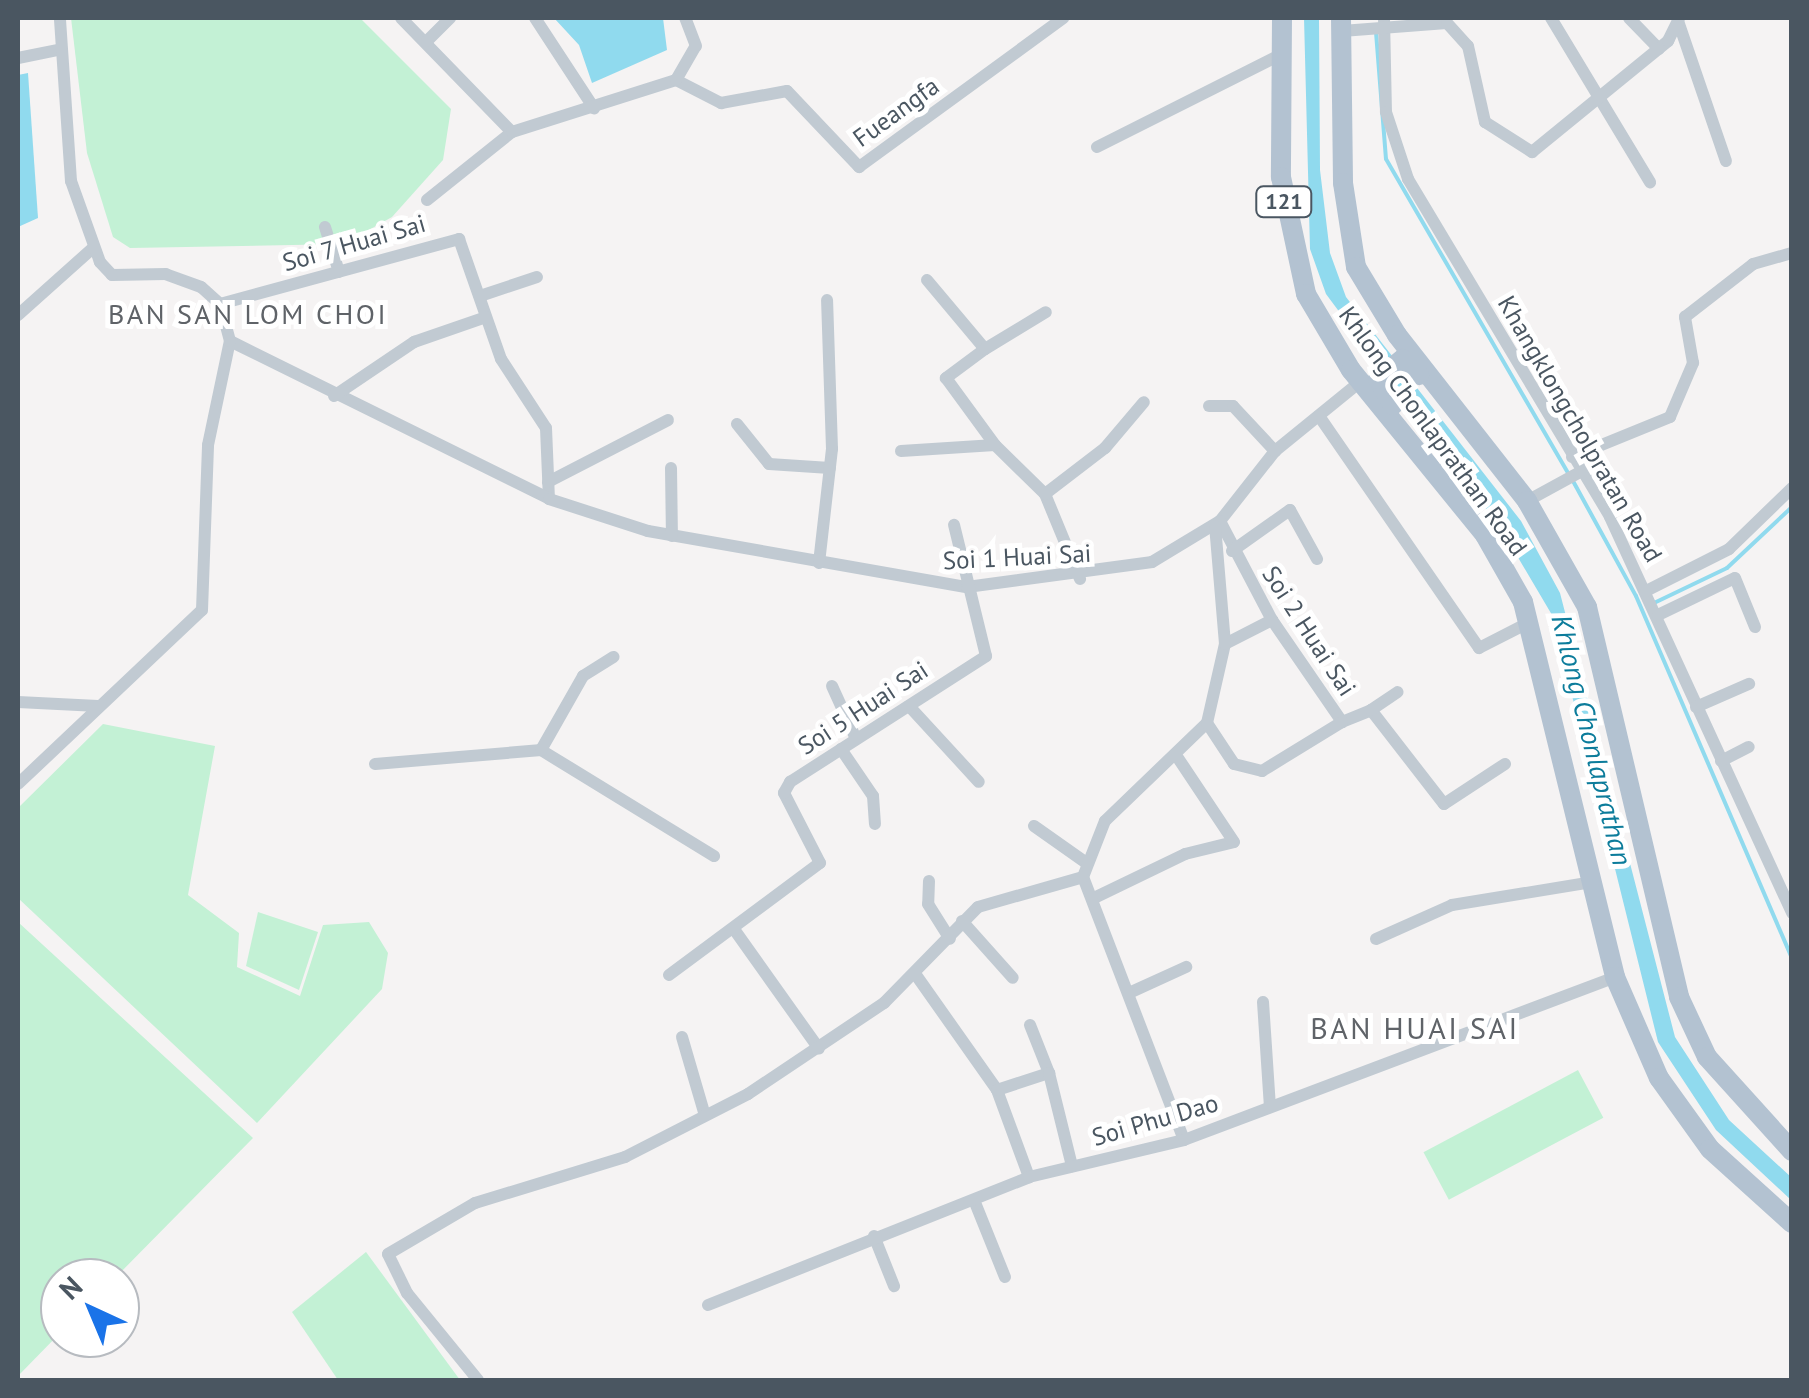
<!DOCTYPE html>
<html>
<head>
<meta charset="utf-8">
<style>
  body { margin:0 }
  #map { position:relative; width:1809px; height:1398px; overflow:hidden; background:#f5f3f3; font-family:"PT Sans",sans-serif }
  div>[style] { position:absolute }
  .green>* { inset:0; background:#c3f1d5; transform-origin:0 0 }
  .water>* { inset:0; background:#90daee }
  .stream>* { height:4px; margin:-2px; padding:0 2px; transform-origin:2px; border-radius:2px; background:#90daee }
  .minor>* { height:12px; margin:-6px; padding:0 6px; transform-origin:6px; border-radius:6px; background:#c1cad2 }
  .primary>* { height:20px; margin:-10px; padding:0 10px; transform-origin:10px; border-radius:10px; background:#b3c2d1 }
  span { translate:-50% -50%; white-space:nowrap; text-align:center; line-height:1.15; -webkit-text-stroke:10px #fff; paint-order:stroke }
  .shield-label span { padding:2px 8px; background:#fff; border:2px solid; border-radius:8px; -webkit-text-stroke-width:0 }
  .shield-label { font-size:22px; color:#4a5661; font-weight:700 }
  .street-label { font-size:25px; color:#4a5661 }
  .neighbourhood-label { font-size:28px; color:#5f6368; letter-spacing:2.5px }
  .water-label { font-size:28px; color:#0c7c9b; font-style:italic }
  .quarter-label { font-size:30px; color:#5f6368; letter-spacing:2.5px }
  .frame { position:absolute; inset:0; border:20px solid #4a5661; pointer-events:none }
  .north { position:absolute; left:40px; top:1258px; width:100px; height:100px; box-sizing:border-box; background:#fff; border:2px solid #b7bbc0; border-radius:50%; rotate:316deg; font-size:28px; font-weight:700; line-height:40px; text-align:center; color:#4a5661 }
  .north::after { content:''; display:block; margin:auto; width:35px; height:45px; background:#1a73e8; clip-path:polygon(50% 0,100% 100%,50% 72%,0 100%) }
</style>
</head>
<body>
<div id="map">
  <div class="green">
    <i style="clip-path:polygon(71px 18px,360px 18px,451px 109px,443px 160px,392px 217px,344px 244px,130px 248px,113px 237px,87px 153px)"></i>
    <i style="clip-path:polygon(103px 724px,215px 746px,188px 895px,239px 933px,237px 967px,300px 996px,323px 925px,369px 922px,388px 953px,382px 989px,257px 1123px,18px 898px,18px 808px)"></i>
    <i style="clip-path:polygon(258px 912px,318px 932px,299px 990px,246px 966px)"></i>
    <i style="clip-path:polygon(18px 922px,253px 1138px,115px 1278px,60px 1278px,60px 1333px,18px 1376px)"></i>
    <i style="left:1578px;top:1070px;width:54px;height:175px;rotate:62deg"></i>
    <i style="clip-path:polygon(366px 1252px,460px 1380px,338px 1380px,292px 1312px)"></i>
  </div>
  <div class="water">
    <i style="clip-path:polygon(554px 18px,663px 18px,667px 50px,592px 83px,579px 45px)"></i>
    <i style="clip-path:polygon(1304px 18px,1319px 18px,1320px 170px,1330px 253px,1346px 297px,1521px 521px,1560px 593px,1675px 1037px,1729px 1120px,1791px 1177px,1791px 1200px,1716px 1130px,1658px 1042px,1552px 615px,1503px 532px,1326px 294px,1310px 249px)"></i>
    <i style="clip-path:polygon(28px 73px,38px 218px,18px 227px,18px 75px)"></i>
  </div>
  <div class="stream">
    <i style="left:1376px;top:32px;width:127px;rotate:85.5deg"></i>
    <i style="left:1386px;top:159px;width:363px;rotate:59.9deg"></i>
    <i style="left:1573px;top:481px;width:131px;rotate:61.3deg"></i>
    <i style="left:1636px;top:596px;width:394px;rotate:66.7deg"></i>
    <i style="left:1654px;top:603px;width:81px;rotate:-25.6deg"></i>
    <i style="left:1727px;top:568px;width:89px;rotate:-43.2deg"></i>
  </div>
  <div class="minor">
    <i style="left:401px;top:18px;width:159px;rotate:45.8deg"></i>
    <i style="left:535px;top:18px;width:108px;rotate:56.8deg"></i>
    <i style="left:1384px;top:18px;width:94px;rotate:88.8deg"></i>
    <i style="left:1386px;top:112px;width:71px;rotate:71.8deg"></i>
    <i style="left:1408px;top:179px;width:394px;rotate:59.1deg"></i>
    <i style="left:1610px;top:517px;width:436px;rotate:65.3deg"></i>
    <i style="left:1551px;top:18px;width:192px;rotate:58.9deg"></i>
    <i style="left:1629px;top:18px;width:43px;rotate:45.9deg"></i>
    <i style="left:1678px;top:21px;width:148px;rotate:71.1deg"></i>
    <i style="left:1342px;top:31px;width:105px;rotate:-4.4deg"></i>
    <i style="left:1447px;top:23px;width:31px;rotate:48deg"></i>
    <i style="left:1468px;top:46px;width:78px;rotate:77.4deg"></i>
    <i style="left:1485px;top:122px;width:56px;rotate:32.6deg"></i>
    <i style="left:1532px;top:152px;width:176px;rotate:-39.2deg"></i>
    <i style="left:1668px;top:41px;width:25px;rotate:-64deg"></i>
    <i style="left:427px;top:41px;width:33px;rotate:-45deg"></i>
    <i style="left:18px;top:58px;width:41px;rotate:-11.3deg"></i>
    <i style="left:676px;top:80px;width:51px;rotate:27.1deg"></i>
    <i style="left:721px;top:103px;width:67px;rotate:-10.3deg"></i>
    <i style="left:787px;top:91px;width:105px;rotate:46.5deg"></i>
    <i style="left:859px;top:167px;width:253px;rotate:-36.1deg"></i>
    <i style="left:1097px;top:147px;width:207px;rotate:-26.7deg"></i>
    <i style="left:427px;top:200px;width:109px;rotate:-38.7deg"></i>
    <i style="left:512px;top:132px;width:172px;rotate:-17.6deg"></i>
    <i style="left:676px;top:80px;width:39px;rotate:-60deg"></i>
    <i style="left:696px;top:46px;width:30px;rotate:-111deg"></i>
    <i style="left:325px;top:227px;width:47px;rotate:72.7deg"></i>
    <i style="left:927px;top:280px;width:90px;rotate:50deg"></i>
    <i style="left:985px;top:349px;width:49px;rotate:143.4deg"></i>
    <i style="left:946px;top:378px;width:83px;rotate:53.8deg"></i>
    <i style="left:995px;top:445px;width:70px;rotate:44.4deg"></i>
    <i style="left:1045px;top:494px;width:92px;rotate:67.6deg"></i>
    <i style="left:480px;top:296px;width:60px;rotate:-18.4deg"></i>
    <i style="left:220px;top:304px;width:248px;rotate:-15.2deg"></i>
    <i style="left:459px;top:239px;width:127px;rotate:70.7deg"></i>
    <i style="left:501px;top:359px;width:82px;rotate:56.9deg"></i>
    <i style="left:546px;top:428px;width:71px;rotate:87.6deg"></i>
    <i style="left:18px;top:315px;width:101px;rotate:-41.8deg"></i>
    <i style="left:230px;top:341px;width:356px;rotate:26.3deg"></i>
    <i style="left:549px;top:499px;width:104px;rotate:17.9deg"></i>
    <i style="left:648px;top:531px;width:324px;rotate:10deg"></i>
    <i style="left:967px;top:587px;width:187px;rotate:-7.7deg"></i>
    <i style="left:1152px;top:562px;width:79px;rotate:-31.1deg"></i>
    <i style="left:1220px;top:521px;width:89px;rotate:-51.8deg"></i>
    <i style="left:1275px;top:451px;width:109px;rotate:-39.1deg"></i>
    <i style="left:985px;top:349px;width:71px;rotate:-31.2deg"></i>
    <i style="left:334px;top:396px;width:97px;rotate:-34deg"></i>
    <i style="left:414px;top:342px;width:76px;rotate:-19.1deg"></i>
    <i style="left:1209px;top:406px;width:24px"></i>
    <i style="left:1233px;top:406px;width:62px;rotate:47deg"></i>
    <i style="left:1319px;top:416px;width:282px;rotate:55.4deg"></i>
    <i style="left:1479px;top:648px;width:57px;rotate:-27deg"></i>
    <i style="left:737px;top:424px;width:51px;rotate:51.3deg"></i>
    <i style="left:769px;top:464px;width:61px;rotate:3.8deg"></i>
    <i style="left:901px;top:451px;width:94px;rotate:-3.7deg"></i>
    <i style="left:1572px;top:457px;width:106px;rotate:-22.2deg"></i>
    <i style="left:1670px;top:417px;width:59px;rotate:-66.9deg"></i>
    <i style="left:1693px;top:363px;width:47px;rotate:-99.9deg"></i>
    <i style="left:1685px;top:317px;width:86px;rotate:-37.9deg"></i>
    <i style="left:1753px;top:264px;width:41px;rotate:-15.8deg"></i>
    <i style="left:671px;top:468px;width:68px;rotate:89.2deg"></i>
    <i style="left:548px;top:482px;width:135px;rotate:-27.3deg"></i>
    <i style="left:1045px;top:494px;width:76px;rotate:-37.5deg"></i>
    <i style="left:1105px;top:448px;width:60px;rotate:-49.7deg"></i>
    <i style="left:1527px;top:501px;width:60px;rotate:-28.7deg"></i>
    <i style="left:1220px;top:521px;width:112px;rotate:62.3deg"></i>
    <i style="left:1272px;top:620px;width:124px;rotate:55.5deg"></i>
    <i style="left:1342px;top:722px;width:31px;rotate:-22deg"></i>
    <i style="left:1371px;top:710px;width:119px;rotate:52.2deg"></i>
    <i style="left:1444px;top:804px;width:73px;rotate:-33.3deg"></i>
    <i style="left:1232px;top:551px;width:71px;rotate:-35.3deg"></i>
    <i style="left:1290px;top:510px;width:56px;rotate:61.1deg"></i>
    <i style="left:819px;top:563px;width:115px;rotate:-83.5deg"></i>
    <i style="left:832px;top:449px;width:149px;rotate:-91.9deg"></i>
    <i style="left:1646px;top:591px;width:93px;rotate:-26.8deg"></i>
    <i style="left:1729px;top:549px;width:88px;rotate:-44.1deg"></i>
    <i style="left:1658px;top:615px;width:85px;rotate:-25.7deg"></i>
    <i style="left:1735px;top:578px;width:53px;rotate:67.8deg"></i>
    <i style="left:1225px;top:644px;width:53px;rotate:-27.1deg"></i>
    <i style="left:832px;top:686px;width:58px;rotate:65.6deg"></i>
    <i style="left:18px;top:702px;width:80px;rotate:2.9deg"></i>
    <i style="left:909px;top:706px;width:103px;rotate:47.4deg"></i>
    <i style="left:1696px;top:707px;width:58px;rotate:-23.5deg"></i>
    <i style="left:1371px;top:710px;width:32px;rotate:-34deg"></i>
    <i style="left:1207px;top:723px;width:49px;rotate:56.6deg"></i>
    <i style="left:1234px;top:764px;width:29px;rotate:14deg"></i>
    <i style="left:1262px;top:771px;width:94px;rotate:-31.5deg"></i>
    <i style="left:841px;top:749px;width:57px;rotate:55.8deg"></i>
    <i style="left:873px;top:796px;width:28px;rotate:86deg"></i>
    <i style="left:541px;top:750px;width:203px;rotate:31.5deg"></i>
    <i style="left:1721px;top:761px;width:31px;rotate:-27deg"></i>
    <i style="left:375px;top:764px;width:167px;rotate:-4.8deg"></i>
    <i style="left:541px;top:750px;width:85px;rotate:-60.4deg"></i>
    <i style="left:583px;top:676px;width:36px;rotate:-32deg"></i>
    <i style="left:18px;top:784px;width:253px;rotate:-43.4deg"></i>
    <i style="left:202px;top:610px;width:165px;rotate:-87.9deg"></i>
    <i style="left:208px;top:445px;width:106px;rotate:-78.1deg"></i>
    <i style="left:230px;top:341px;width:38px;rotate:-105deg"></i>
    <i style="left:220px;top:304px;width:25px;rotate:-138deg"></i>
    <i style="left:201px;top:287px;width:37px;rotate:-160deg"></i>
    <i style="left:166px;top:274px;width:54px;rotate:178.9deg"></i>
    <i style="left:112px;top:275px;width:18px;rotate:-133deg"></i>
    <i style="left:100px;top:262px;width:86px;rotate:-109.7deg"></i>
    <i style="left:71px;top:181px;width:163px;rotate:-93.9deg"></i>
    <i style="left:1034px;top:826px;width:62px;rotate:35.2deg"></i>
    <i style="left:929px;top:881px;width:23px;rotate:92deg"></i>
    <i style="left:928px;top:904px;width:41px;rotate:57.8deg"></i>
    <i style="left:1094px;top:898px;width:101px;rotate:-25.8deg"></i>
    <i style="left:1185px;top:854px;width:50px;rotate:-13.8deg"></i>
    <i style="left:1234px;top:842px;width:101px;rotate:-123.7deg"></i>
    <i style="left:962px;top:921px;width:76px;rotate:48.2deg"></i>
    <i style="left:736px;top:932px;width:143px;rotate:54.6deg"></i>
    <i style="left:1376px;top:939px;width:83px;rotate:-24.1deg"></i>
    <i style="left:1452px;top:905px;width:143px;rotate:-9.3deg"></i>
    <i style="left:669px;top:975px;width:188px;rotate:-36.6deg"></i>
    <i style="left:820px;top:863px;width:79px;rotate:-117.2deg"></i>
    <i style="left:784px;top:793px;width:13px;rotate:-61deg"></i>
    <i style="left:790px;top:782px;width:233px;rotate:-32.7deg"></i>
    <i style="left:986px;top:656px;width:135px;rotate:-103.7deg"></i>
    <i style="left:916px;top:975px;width:141px;rotate:54.8deg"></i>
    <i style="left:997px;top:1090px;width:93px;rotate:69.8deg"></i>
    <i style="left:1129px;top:993px;width:63px;rotate:-24.5deg"></i>
    <i style="left:1263px;top:1002px;width:105px;rotate:86.2deg"></i>
    <i style="left:1030px;top:1025px;width:52px;rotate:68.4deg"></i>
    <i style="left:682px;top:1037px;width:78px;rotate:73.7deg"></i>
    <i style="left:997px;top:1090px;width:55px;rotate:-18.1deg"></i>
    <i style="left:1049px;top:1073px;width:96px;rotate:76.1deg"></i>
    <i style="left:1184px;top:1140px;width:282px;rotate:-111deg"></i>
    <i style="left:1083px;top:877px;width:60px;rotate:-68.6deg"></i>
    <i style="left:1105px;top:821px;width:141px;rotate:-43.9deg"></i>
    <i style="left:1207px;top:723px;width:81px;rotate:-77.2deg"></i>
    <i style="left:1225px;top:644px;width:118px;rotate:-94.8deg"></i>
    <i style="left:974px;top:1200px;width:83px;rotate:68.1deg"></i>
    <i style="left:874px;top:1236px;width:54px;rotate:68.2deg"></i>
    <i style="left:708px;top:1305px;width:346px;rotate:-21.7deg"></i>
    <i style="left:1029px;top:1177px;width:159px;rotate:-13.4deg"></i>
    <i style="left:1184px;top:1140px;width:461px;rotate:-20.7deg"></i>
    <i style="left:478px;top:1380px;width:112px;rotate:-129.2deg"></i>
    <i style="left:407px;top:1293px;width:43px;rotate:-116deg"></i>
    <i style="left:388px;top:1254px;width:101px;rotate:-30.4deg"></i>
    <i style="left:475px;top:1203px;width:157px;rotate:-17deg"></i>
    <i style="left:625px;top:1157px;width:138px;rotate:-27.1deg"></i>
    <i style="left:748px;top:1094px;width:164px;rotate:-33.8deg"></i>
    <i style="left:884px;top:1003px;width:134px;rotate:-45.6deg"></i>
    <i style="left:978px;top:907px;width:109px;rotate:-15.9deg"></i>
  </div>
  <div class="primary">
    <i style="left:1282px;top:18px;width:159px;rotate:90.4deg"></i>
    <i style="left:1281px;top:177px;width:120px;rotate:77.9deg"></i>
    <i style="left:1306px;top:294px;width:88px;rotate:59.4deg"></i>
    <i style="left:1351px;top:370px;width:213px;rotate:50.9deg"></i>
    <i style="left:1485px;top:535px;width:77px;rotate:60.4deg"></i>
    <i style="left:1523px;top:602px;width:386px;rotate:76.2deg"></i>
    <i style="left:1615px;top:977px;width:110px;rotate:66.5deg"></i>
    <i style="left:1659px;top:1078px;width:87px;rotate:54.3deg"></i>
    <i style="left:1710px;top:1149px;width:110px;rotate:42.1deg"></i>
    <i style="left:1341px;top:18px;width:165px;rotate:89.3deg"></i>
    <i style="left:1343px;top:183px;width:85px;rotate:81.2deg"></i>
    <i style="left:1356px;top:267px;width:79px;rotate:58.9deg"></i>
    <i style="left:1397px;top:335px;width:211px;rotate:51.9deg"></i>
    <i style="left:1527px;top:501px;width:122px;rotate:60.5deg"></i>
    <i style="left:1587px;top:607px;width:401px;rotate:76.7deg"></i>
    <i style="left:1679px;top:997px;width:66px;rotate:65deg"></i>
    <i style="left:1707px;top:1057px;width:127px;rotate:47.9deg"></i>
    <i style="left:1393px;top:405px;width:30px;rotate:-120deg"></i>
    <i style="left:1378px;top:379px;width:32px;rotate:-39deg"></i>
    <i style="left:1403px;top:359px;width:23px;rotate:45deg"></i>
  </div>
  <div class="shield-label">
    <span style="left:1284px;top:202px">121</span>
  </div>
  <div class="street-label">
    <span style="left:896px;top:112px;rotate:-36deg">Fueangfa</span>
    <span style="left:354px;top:243px;rotate:-16deg">Soi 7 Huai Sai</span>
    <span style="left:1580px;top:429px;rotate:60deg">Khangklongcholpratan Road</span>
    <span style="left:1433px;top:431px;rotate:54deg">Khlong Chonlaprathan Road</span>
    <span style="left:1017px;top:557px;rotate:-3deg">Soi 1 Huai Sai</span>
    <span style="left:1309px;top:631px;rotate:57deg">Soi 2 Huai Sai</span>
    <span style="left:863px;top:708px;rotate:-33deg">Soi 5 Huai Sai</span>
    <span style="left:1155px;top:1120px;rotate:-16deg">Soi Phu Dao</span>
  </div>
  <div class="neighbourhood-label">
    <span style="left:248px;top:314px">BAN SAN LOM CHOI</span>
  </div>
  <div class="water-label">
    <span style="left:1592px;top:740px;rotate:76deg">Khlong Chonlaprathan</span>
  </div>
  <div class="quarter-label">
    <span style="left:1415px;top:1028px">BAN HUAI SAI</span>
  </div>
  <div class="frame"></div>
  <div class="north">N</div>
</div>
</body>
</html>
